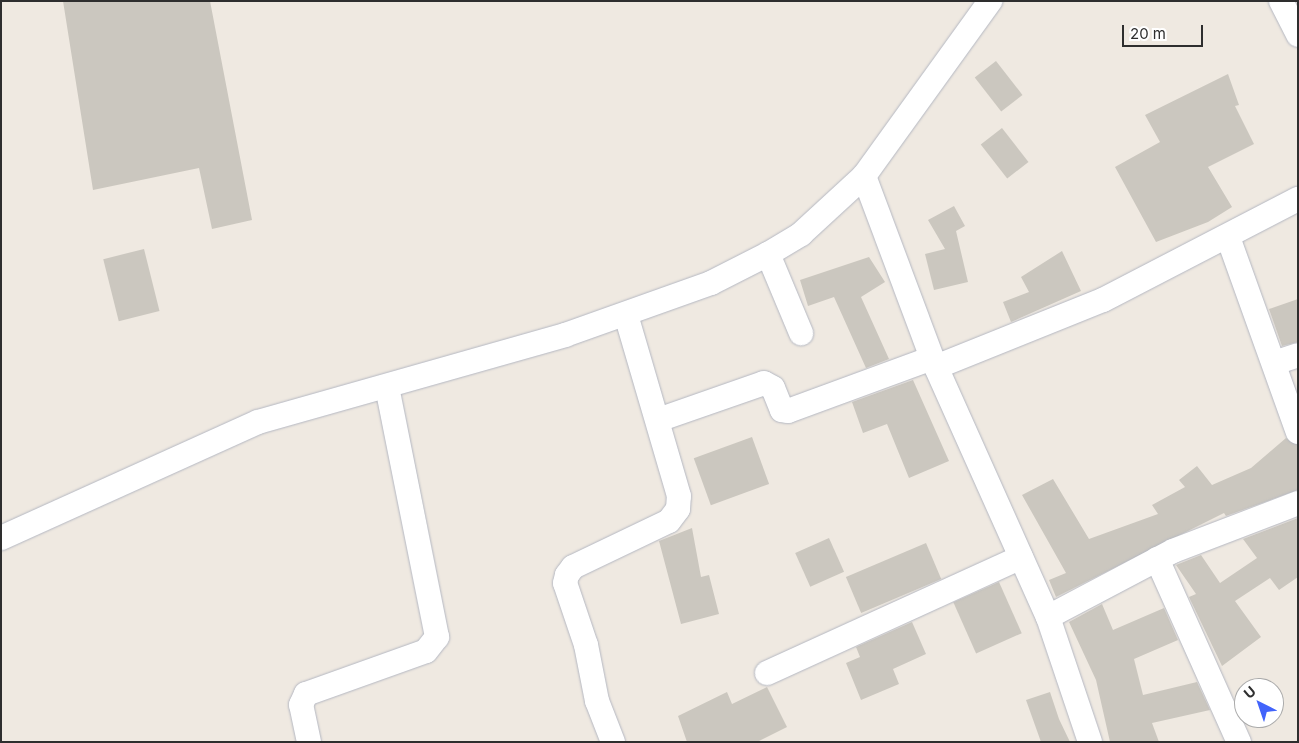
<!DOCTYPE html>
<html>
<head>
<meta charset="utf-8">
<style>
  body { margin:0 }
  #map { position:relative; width:1299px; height:743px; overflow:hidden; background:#efe9e1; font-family:Inter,sans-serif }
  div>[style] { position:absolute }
  .building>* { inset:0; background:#cbc7bf; transform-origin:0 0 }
  .roads { filter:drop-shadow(0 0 1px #b4b7c1) drop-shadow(0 0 1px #b4b7c1) }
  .street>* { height:24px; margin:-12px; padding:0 12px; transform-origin:12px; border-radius:12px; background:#fff }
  span { translate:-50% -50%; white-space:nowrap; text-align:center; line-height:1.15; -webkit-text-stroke:5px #fff; paint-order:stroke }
  .frame { position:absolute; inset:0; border:2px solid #2e2e2e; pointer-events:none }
  .north { position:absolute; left:1234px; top:678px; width:50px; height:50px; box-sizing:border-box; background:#fff; border:1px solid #ababab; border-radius:50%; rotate:319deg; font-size:14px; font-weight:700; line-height:20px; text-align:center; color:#2e2e2e }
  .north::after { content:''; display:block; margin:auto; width:18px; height:22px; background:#4264fb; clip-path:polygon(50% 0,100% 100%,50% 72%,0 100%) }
  .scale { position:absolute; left:1122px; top:25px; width:81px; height:22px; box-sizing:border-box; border:2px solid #2e2e2e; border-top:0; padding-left:6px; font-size:15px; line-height:18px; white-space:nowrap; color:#2e2e2e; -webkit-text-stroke:4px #fff; paint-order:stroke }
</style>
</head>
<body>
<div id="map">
  <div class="building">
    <i style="clip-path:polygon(63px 1px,210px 1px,252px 220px,212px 229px,199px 168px,93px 190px)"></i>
    <i style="left:996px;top:61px;width:43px;height:27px;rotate:52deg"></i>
    <i style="clip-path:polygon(1228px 74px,1239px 105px,1235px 106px,1254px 144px,1208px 167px,1232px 207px,1208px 222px,1156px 242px,1115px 167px,1160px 142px,1145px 115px)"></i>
    <i style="left:1002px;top:128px;width:43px;height:27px;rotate:52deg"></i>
    <i style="clip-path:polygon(954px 206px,965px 226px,956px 231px,968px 282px,934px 290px,925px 254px,945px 249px,928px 220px)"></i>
    <i style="left:144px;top:249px;width:64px;height:42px;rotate:76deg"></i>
    <i style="clip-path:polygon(1062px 251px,1081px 291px,1011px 322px,1003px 302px,1029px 292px,1021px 277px)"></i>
    <i style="clip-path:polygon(869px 257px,885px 282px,861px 297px,889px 359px,866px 368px,834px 297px,808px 306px,800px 280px)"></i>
    <i style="clip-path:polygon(1298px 299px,1298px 342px,1282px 346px,1269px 309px)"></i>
    <i style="clip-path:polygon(913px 380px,949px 461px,909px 478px,887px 424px,863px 433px,852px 402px)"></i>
    <i style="left:752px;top:437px;width:50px;height:62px;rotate:70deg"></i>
    <i style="clip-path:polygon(1286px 438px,1298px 445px,1298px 490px,1226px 516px,1224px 513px,1056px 597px,1049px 580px,1066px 573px,1022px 495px,1053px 479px,1089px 539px,1158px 514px,1152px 505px,1185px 487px,1179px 480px,1197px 466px,1212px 485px,1251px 468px)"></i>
    <i style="clip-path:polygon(1298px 518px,1298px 577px,1279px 590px,1270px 578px,1235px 601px,1261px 637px,1222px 666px,1189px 597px,1196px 594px,1176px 565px,1201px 555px,1220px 583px,1257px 558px,1243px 539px)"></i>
    <i style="clip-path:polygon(692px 528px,701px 577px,709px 575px,719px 614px,681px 624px,659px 541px)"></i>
    <i style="left:829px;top:538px;width:37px;height:37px;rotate:66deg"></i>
    <i style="left:926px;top:543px;width:39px;height:87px;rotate:67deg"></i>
    <i style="left:999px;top:582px;width:56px;height:50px;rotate:66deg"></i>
    <i style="clip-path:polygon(1102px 604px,1113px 630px,1164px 608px,1178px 640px,1134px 659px,1143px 695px,1197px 682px,1210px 710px,1152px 723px,1159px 742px,1110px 742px,1096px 680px,1069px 622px)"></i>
    <i style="clip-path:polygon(912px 622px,926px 654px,893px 669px,899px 684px,861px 700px,846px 663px,860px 657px,856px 647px)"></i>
    <i style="clip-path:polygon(767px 687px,787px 727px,757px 742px,687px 742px,678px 716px,727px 692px,732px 704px)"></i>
    <i style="clip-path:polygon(1050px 692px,1059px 719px,1070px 742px,1041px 742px,1026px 700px)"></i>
  </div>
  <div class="roads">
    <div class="street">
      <i style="left:1281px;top:1px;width:38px;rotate:63deg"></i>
      <i style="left:864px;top:176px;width:194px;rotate:69.5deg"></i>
      <i style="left:932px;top:358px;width:284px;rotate:65.9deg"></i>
      <i style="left:1048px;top:617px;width:132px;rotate:71.4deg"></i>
      <i style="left:1228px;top:237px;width:207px;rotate:70.3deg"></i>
      <i style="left:768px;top:254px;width:86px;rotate:67.3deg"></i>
      <i style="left:1274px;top:363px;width:25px;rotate:-18deg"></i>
      <i style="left:936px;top:367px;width:180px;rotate:-21.9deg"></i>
      <i style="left:1103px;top:300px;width:220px;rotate:-27.4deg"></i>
      <i style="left:658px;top:420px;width:112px;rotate:-19.2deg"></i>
      <i style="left:764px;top:383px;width:10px;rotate:29deg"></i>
      <i style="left:773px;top:388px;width:24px;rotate:68deg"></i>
      <i style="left:782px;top:410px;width:6px;rotate:9deg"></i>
      <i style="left:788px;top:411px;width:153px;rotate:-20.2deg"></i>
      <i style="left:1px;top:538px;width:282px;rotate:-24.3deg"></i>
      <i style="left:258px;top:422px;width:319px;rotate:-15.8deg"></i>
      <i style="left:565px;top:335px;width:155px;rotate:-19.6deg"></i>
      <i style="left:711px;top:283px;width:64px;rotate:-27deg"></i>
      <i style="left:768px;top:254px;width:39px;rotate:-31deg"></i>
      <i style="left:801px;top:234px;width:86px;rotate:-42.6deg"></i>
      <i style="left:864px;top:176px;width:216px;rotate:-54.2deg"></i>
      <i style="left:1157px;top:559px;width:201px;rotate:65.9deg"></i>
      <i style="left:1048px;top:617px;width:141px;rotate:-27.8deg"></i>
      <i style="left:1173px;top:551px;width:134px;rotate:-21deg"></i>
      <i style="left:767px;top:673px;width:279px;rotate:-24.5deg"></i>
      <i style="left:309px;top:742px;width:38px;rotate:-102deg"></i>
      <i style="left:301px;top:705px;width:12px;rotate:-66deg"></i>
      <i style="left:306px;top:694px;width:127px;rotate:-19.7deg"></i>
      <i style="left:426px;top:651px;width:18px;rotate:-52deg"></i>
      <i style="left:437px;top:637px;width:255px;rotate:-101.3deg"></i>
      <i style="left:613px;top:742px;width:44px;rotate:-111.3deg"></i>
      <i style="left:597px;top:701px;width:57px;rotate:-101.1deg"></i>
      <i style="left:586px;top:645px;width:65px;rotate:-108.7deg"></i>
      <i style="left:565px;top:583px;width:8px;rotate:-76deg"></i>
      <i style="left:567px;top:575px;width:10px;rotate:-53deg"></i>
      <i style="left:573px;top:567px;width:106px;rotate:-25.6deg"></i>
      <i style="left:669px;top:521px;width:15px;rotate:-53deg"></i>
      <i style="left:678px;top:509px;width:13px;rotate:-86deg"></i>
      <i style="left:679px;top:496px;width:189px;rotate:-106.3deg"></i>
    </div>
  </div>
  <div class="frame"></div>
  <div class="north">U</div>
  <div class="scale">20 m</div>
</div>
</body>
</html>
